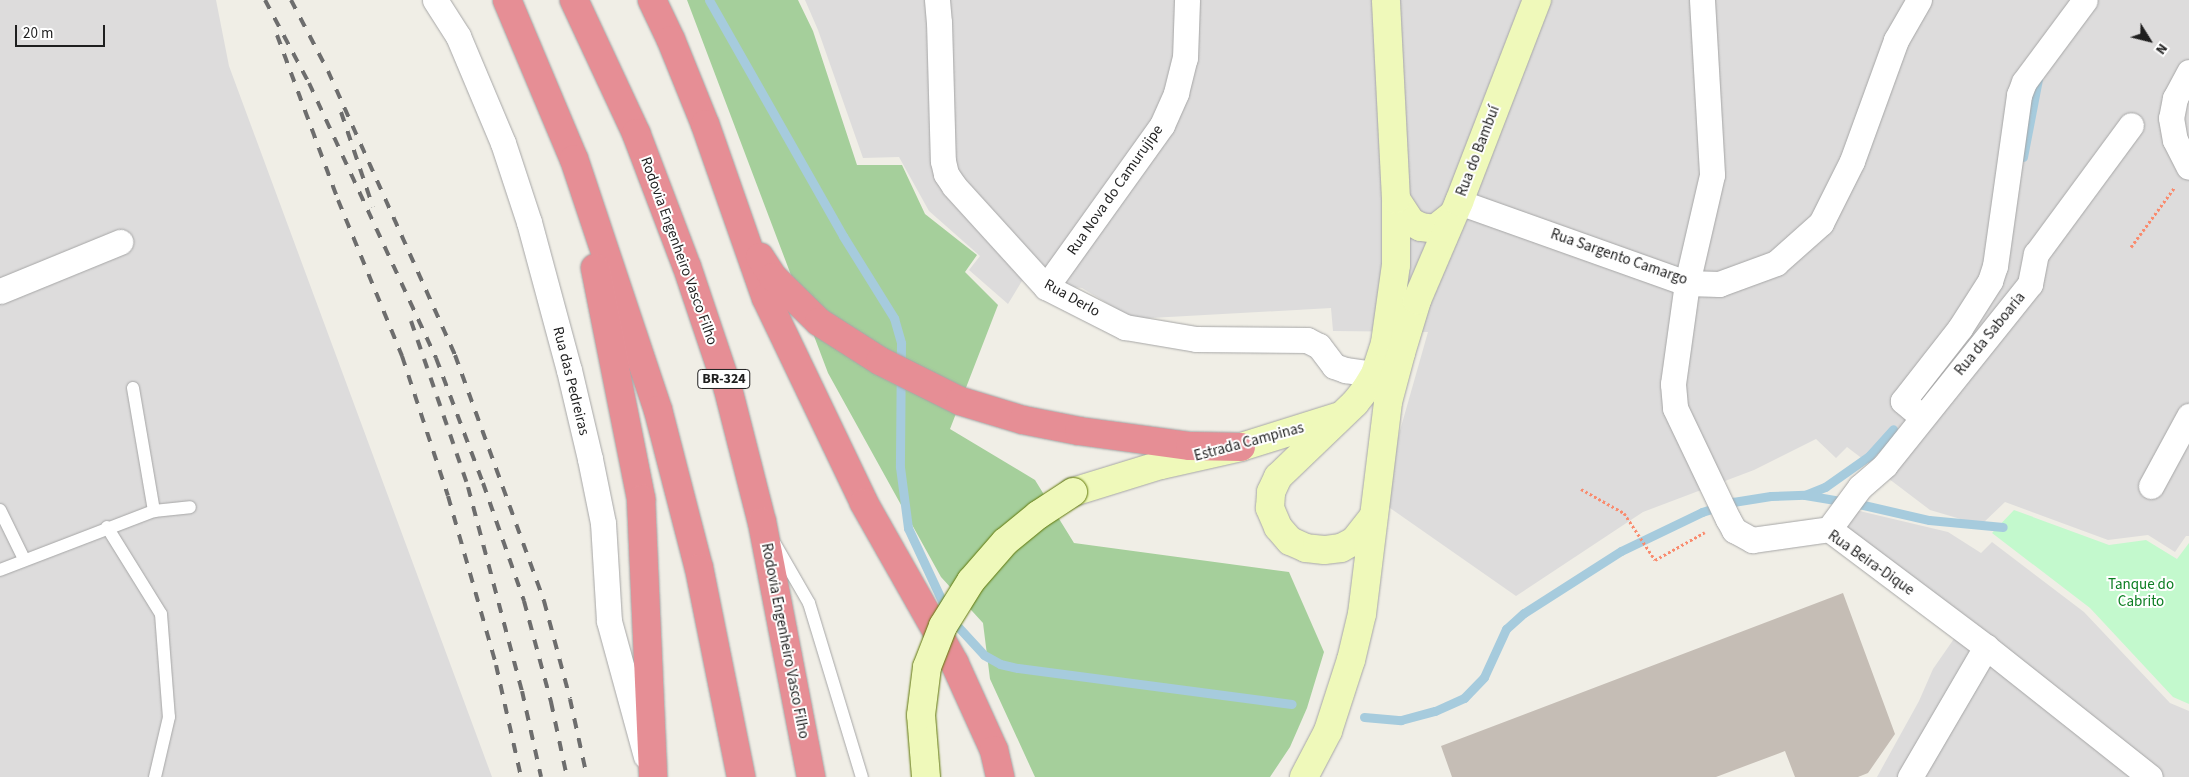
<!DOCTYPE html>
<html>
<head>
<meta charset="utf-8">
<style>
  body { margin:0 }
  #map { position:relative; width:2189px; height:777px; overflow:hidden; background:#f0eee6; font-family:"Source Sans 3",sans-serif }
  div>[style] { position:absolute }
  .residential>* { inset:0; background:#dddcdc }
  .forest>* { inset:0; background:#a5cf9b }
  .park>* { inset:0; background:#c3f9cd }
  .stream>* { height:9px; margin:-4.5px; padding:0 4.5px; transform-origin:4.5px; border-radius:4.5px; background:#a6cbdd }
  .building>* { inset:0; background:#c5bdb5 }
  .path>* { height:3px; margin-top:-1.5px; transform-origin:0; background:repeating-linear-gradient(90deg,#f98b6e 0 2.5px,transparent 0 5px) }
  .roads { filter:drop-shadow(0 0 1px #a6a6a6) drop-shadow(0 0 1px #a6a6a6) }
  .lane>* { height:12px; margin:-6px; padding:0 6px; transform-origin:6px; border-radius:6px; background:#fff }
  .street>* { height:25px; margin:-12.5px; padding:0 12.5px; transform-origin:12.5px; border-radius:12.5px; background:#fff }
  .secondary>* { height:28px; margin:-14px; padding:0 14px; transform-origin:14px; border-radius:14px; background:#eff9ba }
  .highway>* { height:28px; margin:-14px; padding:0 14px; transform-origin:14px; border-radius:14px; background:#e68e95 }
  .rail>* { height:4px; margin-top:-2px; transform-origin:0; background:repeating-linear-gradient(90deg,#6d6d6d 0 10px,transparent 0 20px) }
  .bridges { filter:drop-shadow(0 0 1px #5f7706) drop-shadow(0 0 1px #5f7706) }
  .secondary-bridge>* { height:28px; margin:-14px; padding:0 14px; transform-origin:14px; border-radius:14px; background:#eff9ba }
  span { translate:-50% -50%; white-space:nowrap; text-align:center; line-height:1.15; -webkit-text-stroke:4px #fff; paint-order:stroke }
  .shield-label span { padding:1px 4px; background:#fff; border:1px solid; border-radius:4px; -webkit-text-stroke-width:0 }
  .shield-label { font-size:14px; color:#1f1f1f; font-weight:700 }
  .street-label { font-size:15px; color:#1f1f1f }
  .park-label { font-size:15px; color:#0c7e22 }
  .north { position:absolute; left:2124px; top:15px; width:50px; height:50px; -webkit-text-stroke:4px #fff; paint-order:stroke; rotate:126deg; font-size:14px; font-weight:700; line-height:20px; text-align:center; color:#1f1f1f }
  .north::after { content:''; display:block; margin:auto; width:18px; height:22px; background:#1f1f1f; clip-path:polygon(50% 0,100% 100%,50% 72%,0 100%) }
  .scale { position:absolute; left:15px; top:25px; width:90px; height:22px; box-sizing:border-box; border:2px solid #1f1f1f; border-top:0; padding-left:6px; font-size:15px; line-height:18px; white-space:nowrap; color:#1f1f1f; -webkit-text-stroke:4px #fff; paint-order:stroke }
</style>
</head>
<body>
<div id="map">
  <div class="residential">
    <i style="clip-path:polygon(0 0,216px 0,229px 66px,492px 777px,0 777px)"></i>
    <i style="clip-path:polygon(805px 0,2189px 0,2189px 536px,2186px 536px,2175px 552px,2148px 535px,2108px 540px,2005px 502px,1981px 525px,1930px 510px,1847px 447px,1836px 458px,1816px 439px,1754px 470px,1643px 512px,1516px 596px,1380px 501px,1428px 332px,1333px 331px,1331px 308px,1133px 319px,1082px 288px,1022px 281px,1008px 304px,969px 270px,980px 256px,929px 211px,899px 157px,863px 158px,818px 30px)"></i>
    <i style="clip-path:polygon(1851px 509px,1948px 532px,1981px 553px,1992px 542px,2084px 612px,2170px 703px,2189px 711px,2189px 777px,1877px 777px,1919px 701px,1933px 669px,1967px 620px,1839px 527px)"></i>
  </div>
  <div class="forest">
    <i style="clip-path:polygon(687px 0,798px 0,813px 31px,857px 165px,902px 165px,925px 214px,977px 255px,965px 272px,998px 305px,950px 429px,1035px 480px,1074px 543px,1289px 572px,1324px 652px,1307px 708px,1290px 747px,1270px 777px,1035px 777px,990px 679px,983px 623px,941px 577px,828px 373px)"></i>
  </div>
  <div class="park">
    <i style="clip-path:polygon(2014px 510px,2109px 545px,2146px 540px,2177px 559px,2189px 543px,2189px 704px,2173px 697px,2090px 608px,1992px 533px)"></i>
  </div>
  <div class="stream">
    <i style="left:709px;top:0;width:271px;rotate:60.4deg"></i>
    <i style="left:843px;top:236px;width:97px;rotate:58.1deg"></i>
    <i style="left:894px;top:318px;width:26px;rotate:74deg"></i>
    <i style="left:901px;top:343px;width:124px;rotate:90.5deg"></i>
    <i style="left:900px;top:467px;width:62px;rotate:82.5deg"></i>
    <i style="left:908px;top:528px;width:99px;rotate:65deg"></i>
    <i style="left:950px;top:618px;width:50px;rotate:47.4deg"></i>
    <i style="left:984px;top:655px;width:18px;rotate:29deg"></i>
    <i style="left:1000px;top:664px;width:18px;rotate:13deg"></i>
    <i style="left:1018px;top:668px;width:276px;rotate:7.5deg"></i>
    <i style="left:2023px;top:157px;width:79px;rotate:-79.1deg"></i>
    <i style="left:1805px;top:495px;width:22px;rotate:-22deg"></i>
    <i style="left:1825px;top:487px;width:54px;rotate:-35.2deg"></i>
    <i style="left:1869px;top:456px;width:36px;rotate:-48deg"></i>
    <i style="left:1364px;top:717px;width:37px;rotate:5deg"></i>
    <i style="left:1401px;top:720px;width:35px;rotate:-15deg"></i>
    <i style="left:1435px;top:711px;width:32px;rotate:-24deg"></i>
    <i style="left:1464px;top:698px;width:29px;rotate:-46deg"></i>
    <i style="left:1484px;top:677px;width:53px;rotate:-65.4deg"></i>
    <i style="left:1506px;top:629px;width:24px;rotate:-42deg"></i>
    <i style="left:1524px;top:613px;width:115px;rotate:-32.6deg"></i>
    <i style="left:1621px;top:551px;width:90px;rotate:-25.7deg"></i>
    <i style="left:1702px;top:512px;width:33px;rotate:-18deg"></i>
    <i style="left:1733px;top:502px;width:38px;rotate:-9deg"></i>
    <i style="left:1771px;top:496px;width:34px;rotate:-2deg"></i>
    <i style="left:1805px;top:495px;width:55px;rotate:9.5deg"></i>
    <i style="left:1859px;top:504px;width:72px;rotate:12.9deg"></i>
    <i style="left:1929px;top:520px;width:74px;rotate:5.4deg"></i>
  </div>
  <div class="building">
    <i style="clip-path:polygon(1843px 593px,1895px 734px,1868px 773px,1858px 777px,1795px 777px,1785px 751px,1716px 777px,1452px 777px,1441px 746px)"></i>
  </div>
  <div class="path">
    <i style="left:2131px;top:247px;width:73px;rotate:-53.9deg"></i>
    <i style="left:1581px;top:489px;width:49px;rotate:29.2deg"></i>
    <i style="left:1624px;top:513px;width:56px;rotate:56.6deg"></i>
    <i style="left:1655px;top:560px;width:57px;rotate:-29.2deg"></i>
  </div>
  <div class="roads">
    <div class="lane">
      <i style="left:133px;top:388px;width:125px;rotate:80.3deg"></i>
      <i style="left:0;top:510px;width:55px;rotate:63.9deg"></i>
      <i style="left:107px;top:527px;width:102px;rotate:58.2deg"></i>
      <i style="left:161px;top:614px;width:103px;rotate:85.6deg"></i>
      <i style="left:169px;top:717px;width:62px;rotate:103.1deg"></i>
      <i style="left:775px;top:544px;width:68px;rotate:60deg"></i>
      <i style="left:809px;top:603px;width:182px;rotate:73.1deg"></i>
      <i style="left:0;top:570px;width:165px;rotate:-21deg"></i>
      <i style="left:154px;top:511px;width:36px;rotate:-6deg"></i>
    </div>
    <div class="street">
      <i style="left:435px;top:0;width:43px;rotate:57.4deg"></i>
      <i style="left:458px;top:36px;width:116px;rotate:67.2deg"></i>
      <i style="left:503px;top:143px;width:83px;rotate:71.8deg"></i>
      <i style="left:529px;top:222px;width:153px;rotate:74.9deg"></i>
      <i style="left:569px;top:370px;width:91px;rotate:76.7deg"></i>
      <i style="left:590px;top:459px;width:65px;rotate:78.5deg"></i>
      <i style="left:603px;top:523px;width:98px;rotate:86.5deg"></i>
      <i style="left:609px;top:621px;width:140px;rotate:74.7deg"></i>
      <i style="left:937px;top:0;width:22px;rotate:85deg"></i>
      <i style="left:939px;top:22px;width:139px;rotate:88.4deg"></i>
      <i style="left:943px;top:161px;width:13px;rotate:77deg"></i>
      <i style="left:946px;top:174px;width:14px;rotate:56deg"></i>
      <i style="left:954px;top:186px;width:137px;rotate:47.7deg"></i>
      <i style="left:1046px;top:287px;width:89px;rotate:26.9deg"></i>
      <i style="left:1125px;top:327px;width:72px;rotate:9.6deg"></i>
      <i style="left:1196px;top:339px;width:111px;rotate:0.5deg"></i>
      <i style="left:1307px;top:340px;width:13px;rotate:27deg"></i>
      <i style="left:1319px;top:346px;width:25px;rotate:53deg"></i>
      <i style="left:1334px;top:366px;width:12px;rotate:20deg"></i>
      <i style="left:1345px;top:370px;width:30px;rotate:8deg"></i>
      <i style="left:1702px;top:0;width:175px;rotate:86.7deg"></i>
      <i style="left:1712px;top:175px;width:111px;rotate:103deg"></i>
      <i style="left:1687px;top:283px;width:102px;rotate:97.9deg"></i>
      <i style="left:1673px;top:384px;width:24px;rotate:85deg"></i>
      <i style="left:1675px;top:408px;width:123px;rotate:64.5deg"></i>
      <i style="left:1728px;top:519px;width:13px;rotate:61deg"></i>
      <i style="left:1734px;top:530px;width:21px;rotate:29deg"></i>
      <i style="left:1752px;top:540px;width:78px;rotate:-8.1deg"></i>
      <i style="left:1829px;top:529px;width:196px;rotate:36.9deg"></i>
      <i style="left:1986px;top:647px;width:209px;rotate:38.4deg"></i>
      <i style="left:2189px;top:72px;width:30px;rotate:118deg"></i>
      <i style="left:2175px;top:98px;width:20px;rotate:101deg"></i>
      <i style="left:2171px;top:118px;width:22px;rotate:80deg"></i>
      <i style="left:2175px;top:140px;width:30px;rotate:63deg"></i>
      <i style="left:1459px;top:202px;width:242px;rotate:19.6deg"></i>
      <i style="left:1687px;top:283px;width:32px;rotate:2deg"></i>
      <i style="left:1719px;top:284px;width:61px;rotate:-20.2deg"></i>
      <i style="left:1776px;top:263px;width:60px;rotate:-41.6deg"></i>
      <i style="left:1821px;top:223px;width:69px;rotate:-63.4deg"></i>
      <i style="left:1852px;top:161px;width:129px;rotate:-70deg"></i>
      <i style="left:1896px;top:40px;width:46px;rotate:-60.1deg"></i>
      <i style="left:1046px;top:287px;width:199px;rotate:-54.4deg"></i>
      <i style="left:1162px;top:125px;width:35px;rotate:-66deg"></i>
      <i style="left:1176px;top:93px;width:36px;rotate:-76deg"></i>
      <i style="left:1185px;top:58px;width:58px;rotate:-88deg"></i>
      <i style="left:0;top:291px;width:130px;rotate:-22.2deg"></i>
      <i style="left:1922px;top:417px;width:25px;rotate:-140deg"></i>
      <i style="left:1903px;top:401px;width:93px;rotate:-52deg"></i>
      <i style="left:1960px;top:328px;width:56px;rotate:-57.4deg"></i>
      <i style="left:1990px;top:281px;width:16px;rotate:-72deg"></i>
      <i style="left:1995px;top:266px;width:173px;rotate:-82deg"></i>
      <i style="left:2019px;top:95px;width:14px;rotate:-69deg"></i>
      <i style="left:2024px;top:82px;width:102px;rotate:-53.4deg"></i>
      <i style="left:2151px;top:486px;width:80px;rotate:-61.5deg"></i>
      <i style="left:1829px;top:529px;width:52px;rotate:-53.6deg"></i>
      <i style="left:1860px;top:487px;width:33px;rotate:-41deg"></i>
      <i style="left:1885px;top:465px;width:232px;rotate:-51.3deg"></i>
      <i style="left:2030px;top:284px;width:31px;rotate:-79deg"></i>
      <i style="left:2036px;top:254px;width:160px;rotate:-53.6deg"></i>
      <i style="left:1910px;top:777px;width:151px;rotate:-59.7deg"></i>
    </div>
    <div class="secondary">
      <i style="left:1396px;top:199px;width:27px;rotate:57deg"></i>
      <i style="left:1411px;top:222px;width:11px;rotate:27deg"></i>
      <i style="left:1421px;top:227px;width:14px;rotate:8deg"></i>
      <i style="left:1435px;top:229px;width:21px;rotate:-39deg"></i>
      <i style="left:1073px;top:492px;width:92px;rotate:-17.1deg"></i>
      <i style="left:1161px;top:465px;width:82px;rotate:-12.7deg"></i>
      <i style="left:1241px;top:447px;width:101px;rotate:-17.4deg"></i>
      <i style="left:1373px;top:517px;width:31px;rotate:128deg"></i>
      <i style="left:1354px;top:541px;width:15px;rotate:152deg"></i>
      <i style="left:1341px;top:548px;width:17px;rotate:173deg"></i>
      <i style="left:1324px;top:550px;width:18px;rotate:-174deg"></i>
      <i style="left:1306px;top:548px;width:17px;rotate:-156deg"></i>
      <i style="left:1290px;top:541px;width:18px;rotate:-131deg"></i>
      <i style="left:1278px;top:527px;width:21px;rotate:-113deg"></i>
      <i style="left:1270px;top:508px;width:16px;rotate:-86deg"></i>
      <i style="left:1271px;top:492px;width:17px;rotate:-65deg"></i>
      <i style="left:1278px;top:477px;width:107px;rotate:-43.9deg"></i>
      <i style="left:1355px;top:403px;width:18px;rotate:-52deg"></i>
      <i style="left:1366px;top:389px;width:17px;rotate:-59deg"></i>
      <i style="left:1375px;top:374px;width:33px;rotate:-72deg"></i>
      <i style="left:1385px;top:343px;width:79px;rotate:-82deg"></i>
      <i style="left:1396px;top:265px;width:66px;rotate:-90deg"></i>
      <i style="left:1396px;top:199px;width:199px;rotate:-92.9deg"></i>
      <i style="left:1304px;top:777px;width:52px;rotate:-62.4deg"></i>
      <i style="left:1328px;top:731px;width:75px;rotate:-72.1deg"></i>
      <i style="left:1351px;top:660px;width:47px;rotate:-76.6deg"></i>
      <i style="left:1362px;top:614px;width:214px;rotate:-83deg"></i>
      <i style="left:1388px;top:402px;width:51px;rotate:-75.1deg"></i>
      <i style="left:1401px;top:353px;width:55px;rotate:-73.2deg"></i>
      <i style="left:1417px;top:300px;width:107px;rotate:-66.8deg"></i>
      <i style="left:1459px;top:202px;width:217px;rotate:-68.9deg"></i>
    </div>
    <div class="highway">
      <i style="left:507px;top:0;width:173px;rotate:67.2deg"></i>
      <i style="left:574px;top:159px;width:265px;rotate:71.5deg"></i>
      <i style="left:658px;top:410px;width:163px;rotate:75.5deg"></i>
      <i style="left:699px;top:568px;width:213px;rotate:78.6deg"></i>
      <i style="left:574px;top:0;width:147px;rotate:65deg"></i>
      <i style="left:636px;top:133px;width:143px;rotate:69.2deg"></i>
      <i style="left:687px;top:267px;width:129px;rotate:71.4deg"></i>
      <i style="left:728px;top:389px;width:137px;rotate:75.7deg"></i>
      <i style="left:762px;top:522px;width:260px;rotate:79.1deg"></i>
      <i style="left:652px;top:0;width:44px;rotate:64.6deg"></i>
      <i style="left:671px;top:40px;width:91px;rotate:68deg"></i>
      <i style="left:705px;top:124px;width:184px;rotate:70.7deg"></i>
      <i style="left:766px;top:298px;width:227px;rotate:64.4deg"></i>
      <i style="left:864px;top:503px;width:183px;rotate:60.5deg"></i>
      <i style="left:954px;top:662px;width:97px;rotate:65.6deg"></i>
      <i style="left:994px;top:750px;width:28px;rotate:77deg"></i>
      <i style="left:760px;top:257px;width:24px;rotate:57deg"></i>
      <i style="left:773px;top:277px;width:64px;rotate:44.4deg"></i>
      <i style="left:819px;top:322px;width:72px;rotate:32.6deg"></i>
      <i style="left:880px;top:361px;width:89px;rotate:26.6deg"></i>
      <i style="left:960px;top:401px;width:66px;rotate:16.8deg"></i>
      <i style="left:1023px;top:420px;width:57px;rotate:11.1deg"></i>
      <i style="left:1079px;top:431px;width:112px;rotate:7.7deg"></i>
      <i style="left:1190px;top:446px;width:51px;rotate:1.1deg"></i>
      <i style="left:595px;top:268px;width:236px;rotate:78.7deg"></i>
      <i style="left:641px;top:499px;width:278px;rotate:87.5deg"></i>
    </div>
  </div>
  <div class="rail">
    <i style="left:265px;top:0;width:94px;rotate:62.1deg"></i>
    <i style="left:309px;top:83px;width:303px;rotate:65.2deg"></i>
    <i style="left:436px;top:358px;width:134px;rotate:69.4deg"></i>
    <i style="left:483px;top:483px;width:125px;rotate:70.8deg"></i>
    <i style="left:524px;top:601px;width:105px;rotate:75deg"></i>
    <i style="left:551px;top:702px;width:77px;rotate:78deg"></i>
    <i style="left:291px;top:0;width:80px;rotate:62.5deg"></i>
    <i style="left:328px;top:71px;width:311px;rotate:65.9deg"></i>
    <i style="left:455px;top:355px;width:262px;rotate:70.1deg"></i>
    <i style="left:544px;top:601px;width:101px;rotate:75.1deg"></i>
    <i style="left:570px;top:699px;width:80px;rotate:77.7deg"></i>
    <i style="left:277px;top:35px;width:176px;rotate:69.7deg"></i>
    <i style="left:338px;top:200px;width:169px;rotate:67.7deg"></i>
    <i style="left:402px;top:356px;width:147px;rotate:71.8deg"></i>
    <i style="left:448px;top:496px;width:176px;rotate:74.1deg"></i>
    <i style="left:496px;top:665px;width:115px;rotate:77.4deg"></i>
    <i style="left:341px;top:112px;width:100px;rotate:71.4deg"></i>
    <i style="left:411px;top:321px;width:176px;rotate:71deg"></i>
    <i style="left:468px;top:487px;width:211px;rotate:75.2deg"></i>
    <i style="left:522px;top:691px;width:88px;rotate:77.5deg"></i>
  </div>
  <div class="bridges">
    <div class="secondary-bridge">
      <i style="left:926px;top:777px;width:62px;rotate:-94.6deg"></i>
      <i style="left:921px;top:715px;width:48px;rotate:-82.9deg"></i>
      <i style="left:927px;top:667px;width:44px;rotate:-68.7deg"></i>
      <i style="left:943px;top:626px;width:53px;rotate:-58.1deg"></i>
      <i style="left:971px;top:581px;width:52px;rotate:-48.9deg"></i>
      <i style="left:1005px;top:542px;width:43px;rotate:-39.3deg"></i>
      <i style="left:1038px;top:515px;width:42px;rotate:-33.3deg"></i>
    </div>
  </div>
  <div class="shield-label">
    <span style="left:724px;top:379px">BR-324</span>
  </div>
  <div class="street-label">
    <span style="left:1478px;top:151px;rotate:-69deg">Rua do Bambuí</span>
    <span style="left:1115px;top:190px;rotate:-55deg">Rua Nova do Camurujipe</span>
    <span style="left:679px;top:251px;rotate:70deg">Rodovia Engenheiro Vasco Filho</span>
    <span style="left:1619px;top:257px;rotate:19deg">Rua Sargento Camargo</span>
    <span style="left:1072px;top:298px;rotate:29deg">Rua Derlo</span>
    <span style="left:1990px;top:334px;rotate:-51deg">Rua da Saboaria</span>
    <span style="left:571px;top:381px;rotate:76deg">Rua das Pedreiras</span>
    <span style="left:1249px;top:442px;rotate:-15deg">Estrada Campinas</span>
    <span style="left:1871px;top:563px;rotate:35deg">Rua Beira-Dique</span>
    <span style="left:785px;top:641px;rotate:79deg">Rodovia Engenheiro Vasco Filho</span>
  </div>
  <div class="park-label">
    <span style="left:2141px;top:593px">Tanque do<br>Cabrito</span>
  </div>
  <div class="north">N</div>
  <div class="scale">20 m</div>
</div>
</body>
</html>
